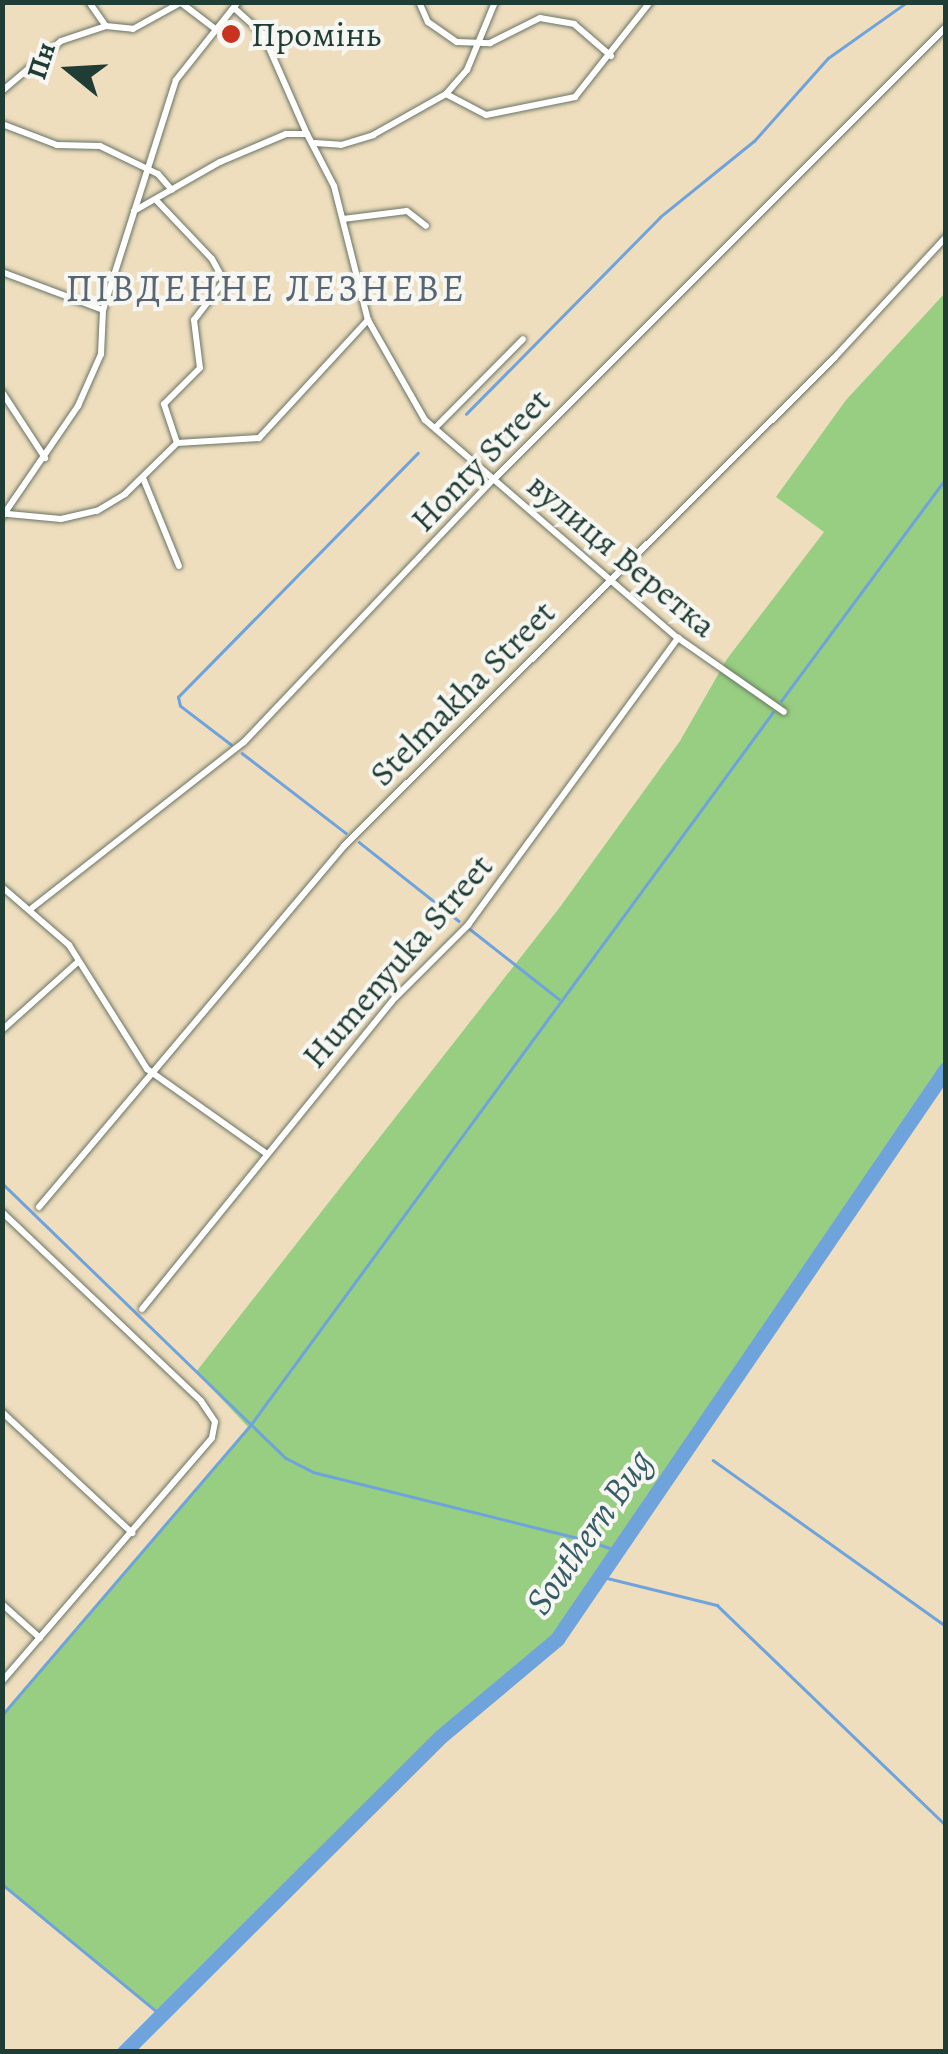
<!DOCTYPE html>
<html>
<head>
<meta charset="utf-8">
<style>
  body { margin:0 }
  #map { position:relative; width:948px; height:2054px; overflow:hidden; background:#efdebe; font-family:Alegreya,serif }
  div>[style] { position:absolute }
  .green>* { inset:0; background:#97ce81 }
  .stream>* { height:2.5px; margin:-1.25px; padding:0 1.25px; transform-origin:1.25px; border-radius:1.25px; background:#6fa3dc }
  .river>* { height:15px; margin:-7.5px; padding:0 7.5px; transform-origin:7.5px; border-radius:7.5px; background:#6fa3dc }
  .roads { filter:drop-shadow(0 0 2px #687564) drop-shadow(0 0 2px #687564) }
  .minor>* { height:6px; margin:-3px; padding:0 3px; transform-origin:3px; border-radius:3px; background:#fff }
  .dots>* { width:28px; height:28px; translate:-50% -50%; box-sizing:border-box; border:5px solid #f6f6f2; border-radius:50% }
  span { translate:-50% -50%; white-space:nowrap; text-align:center; line-height:1.15; -webkit-text-stroke:8px #f6f6f2; paint-order:stroke }
  .poi-label { font-size:35px; color:#1f3d34 }
  .left { translate:0 -50%; text-align:left }
  .street-label { font-size:35px; color:#1f3d34 }
  .neighbourhood-label { font-size:38px; color:#596672; letter-spacing:2.5px }
  .water-label { font-size:38px; color:#375c66; font-style:italic }
  .frame { position:absolute; inset:0; border:5px solid #1f3d34; pointer-events:none }
  .north { position:absolute; left:20px; top:20px; width:100px; height:100px; -webkit-text-stroke:8px #f6f6f2; paint-order:stroke; rotate:288deg; font-size:28px; font-weight:700; line-height:40px; text-align:center; color:#1f3d34 }
  .north::after { content:''; display:block; margin:auto; width:35px; height:45px; background:#1f3d34; clip-path:polygon(50% 0,100% 100%,50% 72%,0 100%) }
</style>
</head>
<body>
<div id="map">
  <div class="green">
    <i style="clip-path:polygon(945px 293px,945px 1069px,557px 1639px,440px 1737px,162px 2016px,3px 1884px,3px 1715px,249px 1428px,196px 1372px,560px 907px,680px 741px,727px 659px,824px 532px,776px 497px,846px 400px)"></i>
  </div>
  <div class="stream">
    <i style="left:466px;top:414px;width:276px;rotate:-45.4deg"></i>
    <i style="left:660px;top:217px;width:121px;rotate:-39deg"></i>
    <i style="left:754px;top:141px;width:111px;rotate:-48.3deg"></i>
    <i style="left:828px;top:58px;width:97px;rotate:-35.3deg"></i>
    <i style="left:781px;top:701px;width:277px;rotate:-53.5deg"></i>
    <i style="left:231px;top:745px;width:64px;rotate:-142.6deg"></i>
    <i style="left:180px;top:706px;width:9px;rotate:-103deg"></i>
    <i style="left:178px;top:697px;width:342px;rotate:-45.5deg"></i>
    <i style="left:242px;top:753px;width:131px;rotate:37.6deg"></i>
    <i style="left:359px;top:842px;width:127px;rotate:38.3deg"></i>
    <i style="left:470px;top:929px;width:113px;rotate:38.2deg"></i>
    <i style="left:2px;top:1183px;width:395px;rotate:44.1deg"></i>
    <i style="left:286px;top:1458px;width:30px;rotate:27deg"></i>
    <i style="left:313px;top:1472px;width:285px;rotate:14deg"></i>
    <i style="left:713px;top:1460px;width:286px;rotate:35.5deg"></i>
    <i style="left:598px;top:1544px;width:18px;rotate:19deg"></i>
    <i style="left:599px;top:1576px;width:122px;rotate:13.8deg"></i>
    <i style="left:717px;top:1605px;width:318px;rotate:43.9deg"></i>
    <i style="left:2px;top:1715px;width:379px;rotate:-49.4deg"></i>
    <i style="left:249px;top:1427px;width:886px;rotate:-53.76deg"></i>
    <i style="left:2px;top:1884px;width:207px;rotate:39.5deg"></i>
  </div>
  <div class="river">
    <i style="left:124px;top:2052px;width:446px;rotate:-44.9deg"></i>
    <i style="left:440px;top:1737px;width:153px;rotate:-39.9deg"></i>
    <i style="left:557px;top:1639px;width:690px;rotate:-55.69deg"></i>
  </div>
  <div class="roads">
    <div class="minor">
      <i style="left:89px;top:2px;width:29px;rotate:55deg"></i>
      <i style="left:106px;top:26px;width:27px;rotate:6deg"></i>
      <i style="left:133px;top:29px;width:54px;rotate:-29deg"></i>
      <i style="left:180px;top:2px;width:43px;rotate:37.4deg"></i>
      <i style="left:419px;top:2px;width:22px;rotate:66deg"></i>
      <i style="left:428px;top:22px;width:35px;rotate:35deg"></i>
      <i style="left:457px;top:42px;width:33px;rotate:2deg"></i>
      <i style="left:490px;top:43px;width:56px;rotate:-26.6deg"></i>
      <i style="left:540px;top:18px;width:35px;rotate:10deg"></i>
      <i style="left:574px;top:24px;width:49px;rotate:40.9deg"></i>
      <i style="left:234px;top:8px;width:39px;rotate:42deg"></i>
      <i style="left:263px;top:34px;width:109px;rotate:66.3deg"></i>
      <i style="left:2px;top:91px;width:77px;rotate:-40.3deg"></i>
      <i style="left:61px;top:41px;width:47px;rotate:-18.4deg"></i>
      <i style="left:446px;top:94px;width:45px;rotate:27.7deg"></i>
      <i style="left:486px;top:115px;width:91px;rotate:-11.4deg"></i>
      <i style="left:575px;top:97px;width:121px;rotate:-51.7deg"></i>
      <i style="left:2px;top:124px;width:59px;rotate:20.9deg"></i>
      <i style="left:57px;top:145px;width:43px;rotate:1.3deg"></i>
      <i style="left:100px;top:146px;width:64px;rotate:25.8deg"></i>
      <i style="left:158px;top:174px;width:21px;rotate:49deg"></i>
      <i style="left:315px;top:143px;width:26px;rotate:4deg"></i>
      <i style="left:341px;top:145px;width:34px;rotate:-17deg"></i>
      <i style="left:373px;top:135px;width:84px;rotate:-29.3deg"></i>
      <i style="left:446px;top:94px;width:32px;rotate:-49deg"></i>
      <i style="left:467px;top:70px;width:74px;rotate:-67.6deg"></i>
      <i style="left:156px;top:200px;width:81px;rotate:46.5deg"></i>
      <i style="left:212px;top:259px;width:25px;rotate:61deg"></i>
      <i style="left:224px;top:281px;width:49px;rotate:127.6deg"></i>
      <i style="left:194px;top:320px;width:48px;rotate:82.9deg"></i>
      <i style="left:200px;top:368px;width:51px;rotate:135deg"></i>
      <i style="left:164px;top:404px;width:41px;rotate:71.6deg"></i>
      <i style="left:134px;top:211px;width:99px;rotate:-29.7deg"></i>
      <i style="left:220px;top:162px;width:72px;rotate:-23deg"></i>
      <i style="left:286px;top:134px;width:21px"></i>
      <i style="left:307px;top:134px;width:59px;rotate:62.6deg"></i>
      <i style="left:334px;top:186px;width:138px;rotate:75.8deg"></i>
      <i style="left:368px;top:320px;width:115px;rotate:60.3deg"></i>
      <i style="left:425px;top:420px;width:334px;rotate:40.8deg"></i>
      <i style="left:678px;top:638px;width:129px;rotate:34.9deg"></i>
      <i style="left:343px;top:219px;width:64px;rotate:-7.1deg"></i>
      <i style="left:407px;top:211px;width:24px;rotate:38deg"></i>
      <i style="left:2px;top:272px;width:108px;rotate:20.6deg"></i>
      <i style="left:2px;top:392px;width:79px;rotate:56.9deg"></i>
      <i style="left:435px;top:428px;width:125px;rotate:-45.3deg"></i>
      <i style="left:143px;top:478px;width:95px;rotate:67.8deg"></i>
      <i style="left:8px;top:514px;width:53px;rotate:5.4deg"></i>
      <i style="left:61px;top:519px;width:37px;rotate:-13deg"></i>
      <i style="left:97px;top:511px;width:33px;rotate:-31deg"></i>
      <i style="left:125px;top:494px;width:73px;rotate:-44.4deg"></i>
      <i style="left:177px;top:443px;width:82px;rotate:-3.5deg"></i>
      <i style="left:259px;top:438px;width:161px;rotate:-47.3deg"></i>
      <i style="left:2px;top:517px;width:135px;rotate:-55.6deg"></i>
      <i style="left:78px;top:406px;width:57px;rotate:-66.1deg"></i>
      <i style="left:101px;top:354px;width:44px;rotate:-87.4deg"></i>
      <i style="left:103px;top:310px;width:241px;rotate:-72.4deg"></i>
      <i style="left:176px;top:80px;width:100px;rotate:-51.5deg"></i>
      <i style="left:2px;top:887px;width:89px;rotate:40.9deg"></i>
      <i style="left:69px;top:945px;width:146px;rotate:57.8deg"></i>
      <i style="left:147px;top:1069px;width:147px;rotate:35.3deg"></i>
      <i style="left:32px;top:908px;width:269px;rotate:-38.1deg"></i>
      <i style="left:244px;top:742px;width:363px;rotate:-46.5deg"></i>
      <i style="left:494px;top:479px;width:639px;rotate:-45deg"></i>
      <i style="left:2px;top:1030px;width:103px;rotate:-41.9deg"></i>
      <i style="left:39px;top:1207px;width:473px;rotate:-49.8deg"></i>
      <i style="left:344px;top:846px;width:692px;rotate:-44.88deg"></i>
      <i style="left:834px;top:358px;width:165px;rotate:-47.2deg"></i>
      <i style="left:2px;top:1212px;width:274px;rotate:43.5deg"></i>
      <i style="left:201px;top:1401px;width:25px;rotate:56deg"></i>
      <i style="left:215px;top:1422px;width:16px;rotate:101deg"></i>
      <i style="left:212px;top:1438px;width:321px;rotate:130.8deg"></i>
      <i style="left:142px;top:1309px;width:402px;rotate:-50.9deg"></i>
      <i style="left:396px;top:997px;width:102px;rotate:-45deg"></i>
      <i style="left:468px;top:925px;width:356px;rotate:-53.8deg"></i>
      <i style="left:2px;top:1412px;width:178px;rotate:42.9deg"></i>
      <i style="left:2px;top:1604px;width:51px;rotate:41.8deg"></i>
    </div>
  </div>
  <div class="dots">
    <i style="left:231px;top:34px;background:#c8321e"></i>
  </div>
  <div class="poi-label">
    <span class="left" style="left:251px;top:34px">Промінь</span>
  </div>
  <div class="street-label">
    <span style="left:480px;top:460px;rotate:-46deg">Honty Street</span>
    <span style="left:622px;top:555px;rotate:40deg">вулиця Веретка</span>
    <span style="left:462px;top:693px;rotate:-45deg">Stelmakha Street</span>
    <span style="left:397px;top:961px;rotate:-49deg">Humenyuka Street</span>
  </div>
  <div class="neighbourhood-label">
    <span style="left:266px;top:289px">ПІВДЕННЕ ЛЕЗНЕВЕ</span>
  </div>
  <div class="water-label">
    <span style="left:589px;top:1532px;rotate:-55deg">Southern Bug</span>
  </div>
  <div class="frame"></div>
  <div class="north">Пн</div>
</div>
</body>
</html>
